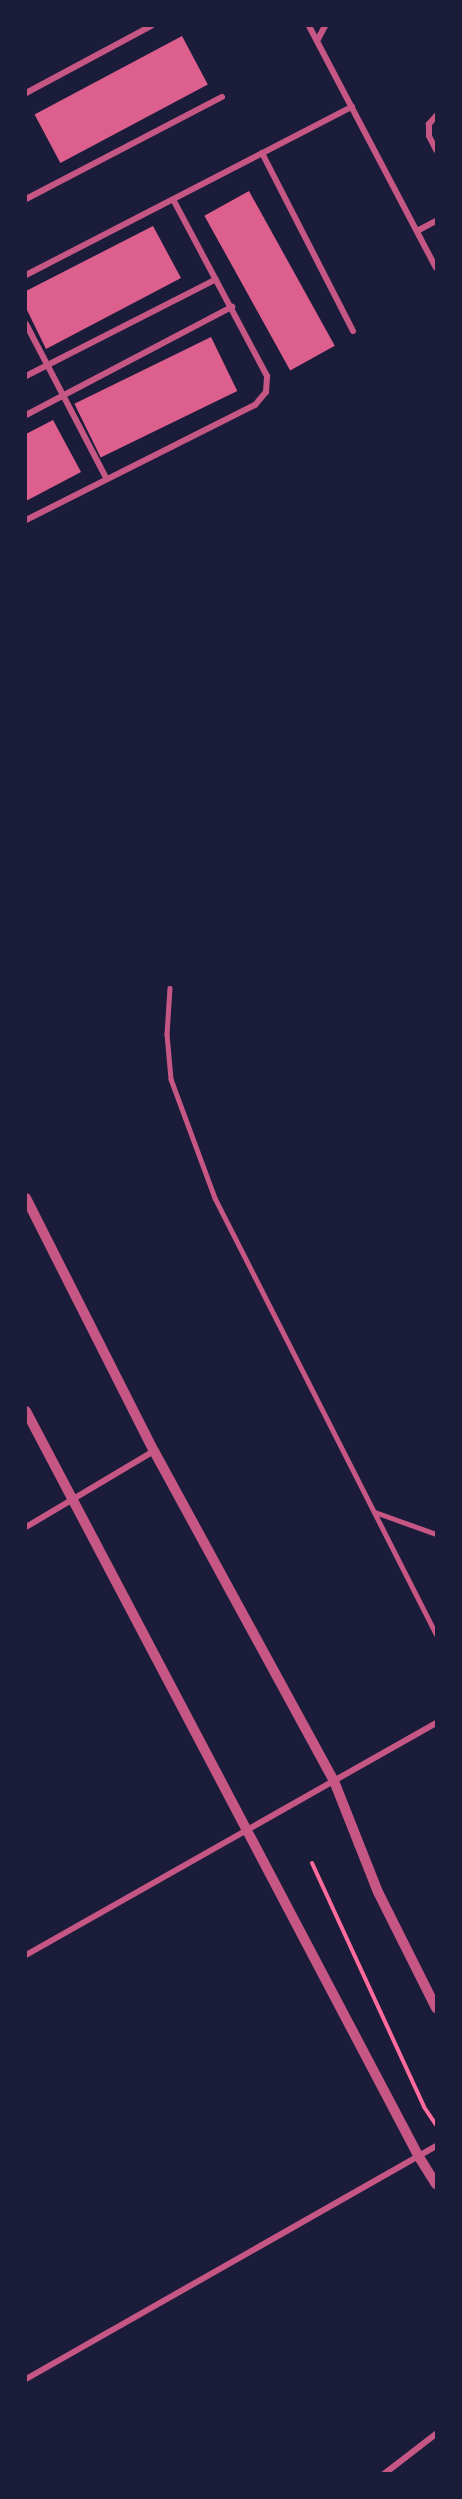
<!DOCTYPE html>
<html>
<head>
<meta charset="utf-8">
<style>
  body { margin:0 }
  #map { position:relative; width:462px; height:2499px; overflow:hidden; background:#1b1b3a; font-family:"Playfair Display",serif }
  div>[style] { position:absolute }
  .building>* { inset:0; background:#dd5f8e; transform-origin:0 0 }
  .path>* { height:4px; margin:-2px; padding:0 2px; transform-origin:2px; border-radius:2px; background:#ff6b9d }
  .service>* { height:4.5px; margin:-2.25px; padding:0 2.25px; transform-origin:2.25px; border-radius:2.25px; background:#c65784 }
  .minor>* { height:6px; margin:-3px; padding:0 3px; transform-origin:3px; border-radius:3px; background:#c65784 }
  .tertiary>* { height:10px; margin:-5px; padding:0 5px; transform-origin:5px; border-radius:5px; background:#c65784 }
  span { translate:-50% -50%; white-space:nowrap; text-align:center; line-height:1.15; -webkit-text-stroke:6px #1b1b3a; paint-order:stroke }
  .frame { position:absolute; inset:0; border:27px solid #1b1b3a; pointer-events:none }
</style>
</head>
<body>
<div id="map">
  <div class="building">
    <i style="left:182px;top:36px;width:55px;height:167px;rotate:62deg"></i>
    <i style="left:249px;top:191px;width:177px;height:51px;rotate:61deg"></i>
    <i style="clip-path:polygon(153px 226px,181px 278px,46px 349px,26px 308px,26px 291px)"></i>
    <i style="left:211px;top:337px;width:60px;height:152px;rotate:64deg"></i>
    <i style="clip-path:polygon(53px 420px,81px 472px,26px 501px,26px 434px)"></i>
  </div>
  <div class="path">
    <i style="left:312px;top:1863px;width:268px;rotate:65.3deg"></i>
    <i style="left:424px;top:2107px;width:22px;rotate:56deg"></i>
  </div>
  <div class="service">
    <i style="left:170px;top:988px;width:46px;rotate:93.7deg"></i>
    <i style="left:167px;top:1034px;width:45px;rotate:84.9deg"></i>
    <i style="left:171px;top:1079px;width:127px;rotate:69.7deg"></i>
    <i style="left:215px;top:1198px;width:489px;rotate:63.1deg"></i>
    <i style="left:375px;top:1512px;width:65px;rotate:19.8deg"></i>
  </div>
  <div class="minor">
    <i style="left:309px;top:26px;width:273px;rotate:62.3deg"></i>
    <i style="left:317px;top:41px;width:17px;rotate:-62deg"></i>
    <i style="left:26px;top:93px;width:142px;rotate:-28.2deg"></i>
    <i style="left:436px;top:116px;width:11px;rotate:131deg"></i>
    <i style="left:429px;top:124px;width:12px;rotate:90deg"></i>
    <i style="left:429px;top:136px;width:16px;rotate:63deg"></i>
    <i style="left:262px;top:153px;width:200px;rotate:62.9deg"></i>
    <i style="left:26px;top:199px;width:221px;rotate:-27.5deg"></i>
    <i style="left:417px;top:231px;width:21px;rotate:-28deg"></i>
    <i style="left:26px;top:275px;width:367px;rotate:-27.3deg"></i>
    <i style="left:26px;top:324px;width:174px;rotate:62.5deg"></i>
    <i style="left:26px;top:376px;width:213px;rotate:-27deg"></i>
    <i style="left:26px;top:415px;width:233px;rotate:-27.7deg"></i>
    <i style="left:26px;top:520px;width:256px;rotate:-26.7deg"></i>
    <i style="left:255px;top:405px;width:17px;rotate:-50deg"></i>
    <i style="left:266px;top:392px;width:16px;rotate:-86deg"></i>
    <i style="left:267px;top:376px;width:200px;rotate:-118deg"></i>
    <i style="left:26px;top:1527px;width:149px;rotate:-30.7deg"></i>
    <i style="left:26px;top:1955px;width:471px;rotate:-29.5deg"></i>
    <i style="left:26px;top:2379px;width:472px;rotate:-29.6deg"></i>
    <i style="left:384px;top:2474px;width:66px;rotate:-37.6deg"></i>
  </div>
  <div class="tertiary">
    <i style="left:26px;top:1198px;width:284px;rotate:63.2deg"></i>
    <i style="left:154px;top:1451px;width:376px;rotate:61.4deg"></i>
    <i style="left:334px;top:1781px;width:119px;rotate:68.4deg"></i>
    <i style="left:378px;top:1892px;width:130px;rotate:63.4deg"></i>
    <i style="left:26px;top:1411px;width:843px;rotate:62.22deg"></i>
    <i style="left:419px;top:2157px;width:32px;rotate:58deg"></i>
  </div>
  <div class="frame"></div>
</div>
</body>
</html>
